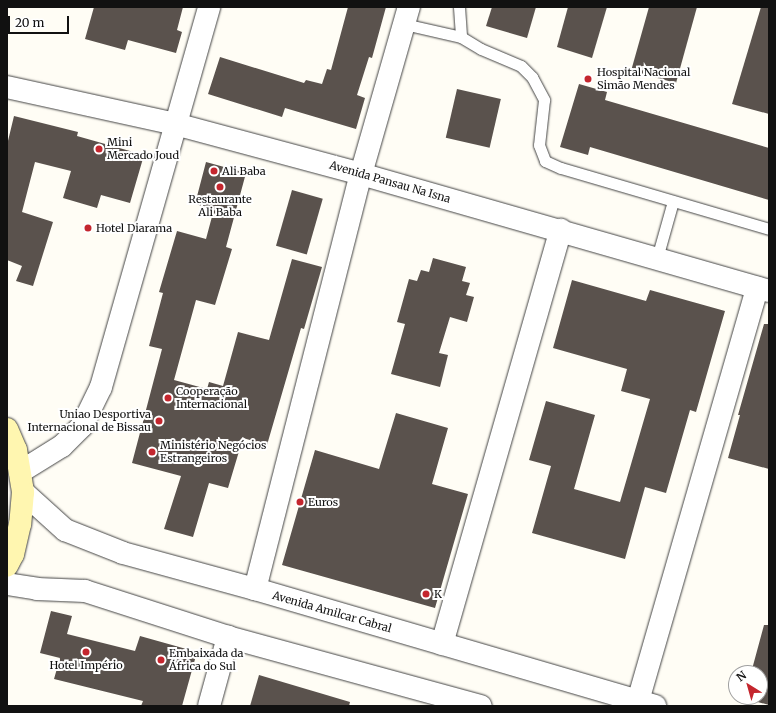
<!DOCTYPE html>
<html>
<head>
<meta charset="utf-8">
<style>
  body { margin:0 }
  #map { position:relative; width:776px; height:713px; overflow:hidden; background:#fffdf5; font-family:Merriweather,serif }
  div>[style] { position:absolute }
  .building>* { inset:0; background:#5a524d; transform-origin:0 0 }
  .roads { filter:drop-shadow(0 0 1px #444) drop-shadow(0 0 1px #444) }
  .service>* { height:11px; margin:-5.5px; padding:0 5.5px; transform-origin:5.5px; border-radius:5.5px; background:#fff }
  .minor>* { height:22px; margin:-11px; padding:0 11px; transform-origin:11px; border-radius:11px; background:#fff }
  .tertiary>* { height:22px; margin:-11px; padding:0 11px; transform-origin:11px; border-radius:11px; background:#fff }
  .secondary>* { height:22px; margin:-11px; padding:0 11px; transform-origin:11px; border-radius:11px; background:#fff6b0 }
  .dots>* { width:11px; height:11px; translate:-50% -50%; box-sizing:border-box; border:2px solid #fff; border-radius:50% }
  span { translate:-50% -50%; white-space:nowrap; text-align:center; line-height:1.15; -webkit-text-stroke:4px #fff; paint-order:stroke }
  .poi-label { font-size:11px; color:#111 }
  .left { translate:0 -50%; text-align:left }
  .right { translate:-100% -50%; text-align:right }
  .street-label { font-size:11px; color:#111 }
  .frame { position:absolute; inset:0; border:8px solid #111; pointer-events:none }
  .north { position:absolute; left:728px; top:665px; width:40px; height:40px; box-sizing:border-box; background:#fff; border:1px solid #a0a0a0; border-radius:50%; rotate:323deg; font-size:11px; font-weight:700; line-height:16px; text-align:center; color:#111 }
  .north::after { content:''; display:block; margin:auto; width:14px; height:18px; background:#c4262e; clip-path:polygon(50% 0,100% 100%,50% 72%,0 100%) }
  .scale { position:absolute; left:8px; top:16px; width:61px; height:18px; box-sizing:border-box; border:2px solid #111; border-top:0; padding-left:5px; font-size:12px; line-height:14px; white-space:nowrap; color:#111; -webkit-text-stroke:3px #fff; paint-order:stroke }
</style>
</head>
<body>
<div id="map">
  <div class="building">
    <i style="clip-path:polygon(94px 7px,183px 7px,177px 30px,182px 32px,176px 53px,128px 40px,125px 50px,85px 39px)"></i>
    <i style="clip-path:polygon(348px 7px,386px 7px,372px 58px,369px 57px,357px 95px,365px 98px,356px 129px,285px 108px,282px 117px,208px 94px,220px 57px,304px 83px,306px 80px,322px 84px,327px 69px,331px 70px)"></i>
    <i style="clip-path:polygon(492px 7px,536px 7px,527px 38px,486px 26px)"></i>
    <i style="clip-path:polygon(568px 7px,607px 7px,592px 58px,557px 47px)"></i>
    <i style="clip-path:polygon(649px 7px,697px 7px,676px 83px,631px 71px)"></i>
    <i style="clip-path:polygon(761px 7px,769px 7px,769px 114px,732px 104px)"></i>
    <i style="clip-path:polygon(579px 84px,607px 92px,605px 100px,769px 148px,769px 200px,590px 147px,588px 155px,560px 147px)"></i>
    <i style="left:457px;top:89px;width:45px;height:50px;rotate:13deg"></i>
    <i style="clip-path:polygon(14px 116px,78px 132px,77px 136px,144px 155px,130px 203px,101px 195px,97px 208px,63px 198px,71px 171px,35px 162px,22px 212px,53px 222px,33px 286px,16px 281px,22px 266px,7px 260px,7px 145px)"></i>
    <i style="clip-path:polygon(206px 162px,246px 173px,226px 247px,232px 249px,215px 305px,196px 300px,174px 380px,207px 389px,209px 382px,223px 386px,238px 332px,269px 340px,292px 259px,322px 267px,304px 329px,301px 328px,267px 445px,243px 438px,228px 488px,209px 483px,193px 537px,164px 529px,181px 476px,132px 463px,162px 349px,149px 346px,163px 293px,159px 292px,177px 231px,206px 239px,214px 209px,195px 204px)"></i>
    <i style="left:292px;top:190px;width:32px;height:58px;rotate:16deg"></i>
    <i style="clip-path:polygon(433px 258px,466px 267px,462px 281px,470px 283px,466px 295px,474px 297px,467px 322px,450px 317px,439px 353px,448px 355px,440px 387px,391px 374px,405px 324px,397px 322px,409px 279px,417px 281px,421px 270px,429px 272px)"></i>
    <i style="clip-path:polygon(572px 280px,646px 301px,650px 290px,725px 311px,696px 412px,690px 410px,666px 493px,645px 487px,625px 559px,532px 533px,551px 466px,529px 460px,546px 401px,595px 415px,574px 489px,620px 502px,650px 399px,621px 391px,627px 369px,553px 348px)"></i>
    <i style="clip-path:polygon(764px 324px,769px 324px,769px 469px,728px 458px,740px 415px,738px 415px)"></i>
    <i style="clip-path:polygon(396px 413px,448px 428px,432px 484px,468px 494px,435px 608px,282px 565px,315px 450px,379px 469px)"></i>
    <i style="clip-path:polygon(51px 611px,72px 616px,67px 634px,135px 651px,140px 636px,197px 652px,182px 706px,141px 706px,143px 701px,54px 679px,60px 658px,40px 653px)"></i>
    <i style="clip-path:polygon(764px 625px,769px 625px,769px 705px,743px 698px,760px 697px,760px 673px,751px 673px)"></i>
    <i style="clip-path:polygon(259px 675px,350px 702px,349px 706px,250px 706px)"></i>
  </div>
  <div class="roads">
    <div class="service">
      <i style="left:459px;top:7px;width:30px;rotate:86deg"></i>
      <i style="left:461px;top:37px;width:23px;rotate:31deg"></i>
      <i style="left:481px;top:49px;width:43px;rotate:23deg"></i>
      <i style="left:521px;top:66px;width:16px;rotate:45deg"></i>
      <i style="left:532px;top:77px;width:26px;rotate:62deg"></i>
      <i style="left:544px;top:100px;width:45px;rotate:96.3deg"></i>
      <i style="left:539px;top:145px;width:17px;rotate:69deg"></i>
      <i style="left:545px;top:161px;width:17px;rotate:24deg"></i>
      <i style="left:561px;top:168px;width:217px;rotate:16.3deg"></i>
      <i style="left:404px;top:24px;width:58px;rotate:12.8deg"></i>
      <i style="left:657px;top:258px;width:59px;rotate:-74.3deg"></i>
    </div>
    <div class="minor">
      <i style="left:20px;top:472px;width:49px;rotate:-31.8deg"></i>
      <i style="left:62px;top:446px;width:28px;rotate:-45deg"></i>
      <i style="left:82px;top:426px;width:43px;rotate:-64deg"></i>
      <i style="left:101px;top:387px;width:395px;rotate:-74.1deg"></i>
      <i style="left:23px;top:492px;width:57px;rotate:42.1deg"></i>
      <i style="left:65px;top:530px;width:62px;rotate:21.6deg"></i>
      <i style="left:123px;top:553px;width:137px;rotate:15.3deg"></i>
      <i style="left:255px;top:589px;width:417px;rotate:16.3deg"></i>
      <i style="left:7px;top:584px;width:30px;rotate:9deg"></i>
      <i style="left:37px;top:589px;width:48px;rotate:2.4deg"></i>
      <i style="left:85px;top:591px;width:150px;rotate:17.8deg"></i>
      <i style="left:228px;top:637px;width:262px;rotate:15.3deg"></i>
      <i style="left:255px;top:589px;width:428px;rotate:-75.7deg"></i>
      <i style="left:361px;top:174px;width:174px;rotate:-74deg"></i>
      <i style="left:442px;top:644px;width:431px;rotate:-74deg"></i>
      <i style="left:638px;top:701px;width:430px;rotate:-73.9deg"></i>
      <i style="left:209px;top:706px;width:72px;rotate:-74.6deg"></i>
    </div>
    <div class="tertiary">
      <i style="left:7px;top:87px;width:172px;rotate:12.4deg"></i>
      <i style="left:175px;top:124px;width:193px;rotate:15deg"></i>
      <i style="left:361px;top:174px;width:424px;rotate:16deg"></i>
    </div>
    <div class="secondary">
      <i style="left:7px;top:429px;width:23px;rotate:67deg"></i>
      <i style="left:16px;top:450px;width:43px;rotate:80.5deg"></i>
      <i style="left:23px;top:492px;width:32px;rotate:95deg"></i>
      <i style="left:20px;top:524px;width:31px;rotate:103deg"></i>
      <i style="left:13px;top:554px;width:13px;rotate:117deg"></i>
    </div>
  </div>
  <div class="dots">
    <i style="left:588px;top:79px;background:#c4262e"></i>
    <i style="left:99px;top:149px;background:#c4262e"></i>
    <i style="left:214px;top:171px;background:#c4262e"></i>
    <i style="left:220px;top:187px;background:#c4262e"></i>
    <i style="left:88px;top:228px;background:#c4262e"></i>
    <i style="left:168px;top:398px;background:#c4262e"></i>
    <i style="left:159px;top:421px;background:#c4262e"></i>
    <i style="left:152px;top:452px;background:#c4262e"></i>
    <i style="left:300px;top:502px;background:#c4262e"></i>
    <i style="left:426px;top:594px;background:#c4262e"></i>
    <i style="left:86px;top:652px;background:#c4262e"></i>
    <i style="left:161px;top:660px;background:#c4262e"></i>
  </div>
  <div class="poi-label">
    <span class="left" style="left:597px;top:79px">Hospital Nacional<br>Simão Mendes</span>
    <span class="left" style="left:107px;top:149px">Mini<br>Mercado Joud</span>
    <span class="left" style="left:222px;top:171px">Ali Baba</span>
    <span style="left:220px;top:206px">Restaurante<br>Ali Baba</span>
    <span class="left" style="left:96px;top:228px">Hotel Diarama</span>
    <span class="left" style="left:176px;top:398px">Cooperação<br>Internacional</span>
    <span class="right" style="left:151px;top:421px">Uniao Desportiva<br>Internacional de Bissau</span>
    <span class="left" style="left:160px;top:452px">Ministério Negócios<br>Estrangeiros</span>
    <span class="left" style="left:308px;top:502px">Euros</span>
    <span class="left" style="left:434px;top:594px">K</span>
    <span class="left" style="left:169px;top:660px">Embaixada da<br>África do Sul</span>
    <span style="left:86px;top:665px">Hotel Império</span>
  </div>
  <div class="street-label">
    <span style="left:390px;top:182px;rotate:16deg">Avenida Pansau Na Isna</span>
    <span style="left:332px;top:612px;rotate:16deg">Avenida Amilcar Cabral</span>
  </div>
  <div class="frame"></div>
  <div class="north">N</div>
  <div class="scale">20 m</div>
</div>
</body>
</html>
